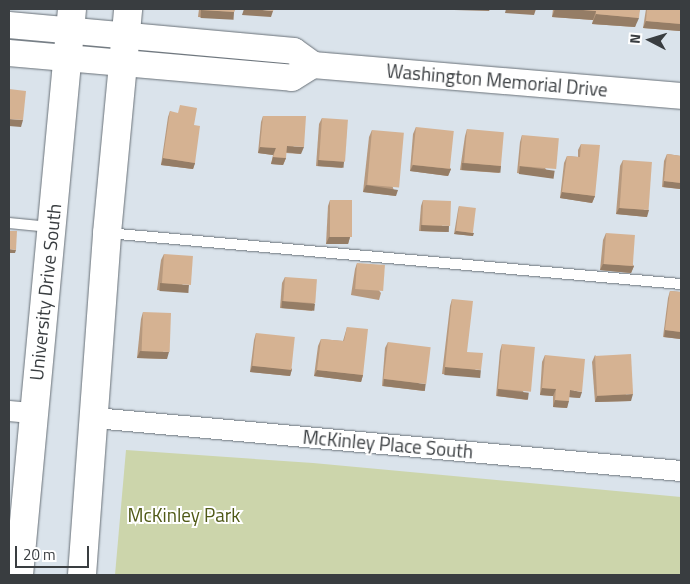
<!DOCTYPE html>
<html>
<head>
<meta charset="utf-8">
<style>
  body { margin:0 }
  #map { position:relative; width:690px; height:584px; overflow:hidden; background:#dae3eb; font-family:"Titillium Web",sans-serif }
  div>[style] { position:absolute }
  .green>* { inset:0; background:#ccd5ab }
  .roads { filter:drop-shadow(0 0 1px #697178) drop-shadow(0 0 1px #697178) }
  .service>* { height:10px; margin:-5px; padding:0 5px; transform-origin:5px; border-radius:5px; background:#fff }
  .minor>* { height:20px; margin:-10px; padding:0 10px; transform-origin:10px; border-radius:10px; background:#fff }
  .tertiary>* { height:26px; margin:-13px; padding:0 13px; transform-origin:13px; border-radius:13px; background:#fff }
  .secondary>* { height:28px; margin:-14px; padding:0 14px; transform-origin:14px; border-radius:14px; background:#fff }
  .wall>* { inset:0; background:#b7997e }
  .shaded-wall>* { inset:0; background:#957d66; transform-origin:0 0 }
  .building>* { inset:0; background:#d5b292; transform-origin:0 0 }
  span { translate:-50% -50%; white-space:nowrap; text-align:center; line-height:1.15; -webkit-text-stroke:4px #fff; paint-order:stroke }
  .street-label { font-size:19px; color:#393d40 }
  .park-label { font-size:19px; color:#4f5916 }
  .frame { position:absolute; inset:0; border:10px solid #393d40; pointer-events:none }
  .north { position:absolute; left:625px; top:15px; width:50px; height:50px; -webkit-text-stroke:4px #fff; paint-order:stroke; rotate:275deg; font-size:14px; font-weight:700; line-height:20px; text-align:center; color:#393d40 }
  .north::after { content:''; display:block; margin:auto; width:18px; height:22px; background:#393d40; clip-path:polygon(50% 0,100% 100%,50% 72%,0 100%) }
  .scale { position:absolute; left:15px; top:546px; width:74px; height:22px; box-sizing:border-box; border:2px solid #393d40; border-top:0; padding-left:6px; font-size:15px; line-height:18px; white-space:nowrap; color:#393d40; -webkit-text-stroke:4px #fff; paint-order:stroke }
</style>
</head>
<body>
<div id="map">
  <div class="green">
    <i style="clip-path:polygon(126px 450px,313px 463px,681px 497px,681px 575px,115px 575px)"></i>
  </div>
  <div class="roads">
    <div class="service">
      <i style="left:9px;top:223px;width:41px;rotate:5.6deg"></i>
      <i style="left:107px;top:233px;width:576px;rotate:5.08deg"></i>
    </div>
    <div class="minor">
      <i style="left:9px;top:411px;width:25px;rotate:5deg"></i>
      <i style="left:95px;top:418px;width:588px;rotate:5.17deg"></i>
    </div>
    <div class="tertiary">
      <i style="left:9px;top:25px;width:286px;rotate:5.2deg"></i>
      <i style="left:294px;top:51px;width:24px;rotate:36deg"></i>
      <i style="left:313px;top:65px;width:369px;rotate:4.8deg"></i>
      <i style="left:9px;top:53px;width:284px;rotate:5deg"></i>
      <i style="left:292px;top:78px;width:25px;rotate:-32deg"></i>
    </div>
    <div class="secondary">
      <i style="left:19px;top:575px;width:568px;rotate:-84.65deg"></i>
      <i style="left:82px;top:575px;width:343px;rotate:-85.8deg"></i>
      <i style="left:107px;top:233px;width:225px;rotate:-84.6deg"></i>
    </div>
  </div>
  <div class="wall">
    <i style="clip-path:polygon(199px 9px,235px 9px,232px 19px,198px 17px)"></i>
    <i style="clip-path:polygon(553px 9px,640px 9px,635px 27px,592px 24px,593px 20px,552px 17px)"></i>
    <i style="clip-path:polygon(646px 9px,681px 9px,680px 31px,643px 28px)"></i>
    <i style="clip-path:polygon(170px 111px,194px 125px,195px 163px,193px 169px,161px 165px,168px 117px)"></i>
    <i style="clip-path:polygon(263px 116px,301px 154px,286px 153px,286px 158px,283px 165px,271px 164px,273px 155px,258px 153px,261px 122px)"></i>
    <i style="clip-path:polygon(322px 118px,344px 162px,342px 168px,316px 166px,319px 124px)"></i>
    <i style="clip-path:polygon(416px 127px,451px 169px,448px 176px,410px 171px,413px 134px)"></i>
    <i style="clip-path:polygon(467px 129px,501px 166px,499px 173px,460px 170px,465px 136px)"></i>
    <i style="clip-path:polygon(372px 130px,396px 196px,363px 192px,369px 137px)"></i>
    <i style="clip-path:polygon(522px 135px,552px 178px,517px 173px,520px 142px)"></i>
    <i style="clip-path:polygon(581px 144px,595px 196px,592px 203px,560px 198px,564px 163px,567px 156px,578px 157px,578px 150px)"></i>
    <i style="clip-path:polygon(667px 154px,681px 156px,681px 189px,662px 187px,664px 161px)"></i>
    <i style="clip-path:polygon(623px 160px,647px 217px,616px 214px,620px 166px)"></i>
    <i style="clip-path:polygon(330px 200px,350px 237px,348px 244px,326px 244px,328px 206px)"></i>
    <i style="clip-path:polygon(423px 200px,447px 232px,419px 231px,421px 206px)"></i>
    <i style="clip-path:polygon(459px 206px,473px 236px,454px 234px,458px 210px)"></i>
    <i style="clip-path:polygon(606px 233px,634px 266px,631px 273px,600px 270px,603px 240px)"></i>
    <i style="clip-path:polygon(164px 254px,187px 292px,157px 290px,161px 260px)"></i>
    <i style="clip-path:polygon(357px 263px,381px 293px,379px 300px,351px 295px,355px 269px)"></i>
    <i style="clip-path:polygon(285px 277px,315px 304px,312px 311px,280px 308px,282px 283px)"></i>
    <i style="clip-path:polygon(670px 291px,681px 292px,681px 339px,663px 337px,668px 298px)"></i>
    <i style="clip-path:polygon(452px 299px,467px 352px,479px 377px,442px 374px,450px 306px)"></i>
    <i style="clip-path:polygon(143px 312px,167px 359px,137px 358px,141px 319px)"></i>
    <i style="clip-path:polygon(347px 327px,363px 375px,361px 382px,314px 376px,318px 346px,321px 339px,343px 341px)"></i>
    <i style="clip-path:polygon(256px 333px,292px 369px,290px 376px,250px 372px,254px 340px)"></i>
    <i style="clip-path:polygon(388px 342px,424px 391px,382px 386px,385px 348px)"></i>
    <i style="clip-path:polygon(502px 344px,527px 400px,496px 396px,500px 351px)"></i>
    <i style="clip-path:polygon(545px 355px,580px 398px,569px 397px,567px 408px,553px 407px,553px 396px,540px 395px,542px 362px)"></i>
    <i style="clip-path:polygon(595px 355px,631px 401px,595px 402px,592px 362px)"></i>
  </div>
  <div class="shaded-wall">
    <i style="clip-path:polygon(244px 9px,252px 9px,273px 11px,271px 17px,242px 15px)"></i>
    <i style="clip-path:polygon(454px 9px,490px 9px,489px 11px,454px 10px)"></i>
    <i style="clip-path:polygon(506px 9px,536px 9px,534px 15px,505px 13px)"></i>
    <i style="clip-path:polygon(555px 9px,570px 9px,596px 11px,593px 20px,552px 17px)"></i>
    <i style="left:201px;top:10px;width:33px;height:8px;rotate:3deg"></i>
    <i style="clip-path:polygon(596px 14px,639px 18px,635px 27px,592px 24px)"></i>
    <i style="clip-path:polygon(646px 21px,681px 24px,681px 28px,680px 31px,643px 28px)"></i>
    <i style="clip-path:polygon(9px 119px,23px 120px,21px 127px,9px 126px)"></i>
    <i style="clip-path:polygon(287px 146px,304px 147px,301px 154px,284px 152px)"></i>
    <i style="clip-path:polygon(260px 147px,276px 148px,273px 155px,258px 153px)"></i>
    <i style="clip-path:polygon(273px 157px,286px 158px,283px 165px,271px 164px)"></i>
    <i style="clip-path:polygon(163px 158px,195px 163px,193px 169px,161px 165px)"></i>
    <i style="left:318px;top:160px;width:26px;height:6px;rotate:4deg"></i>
    <i style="left:462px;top:163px;width:39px;height:7px;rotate:4deg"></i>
    <i style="clip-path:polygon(413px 165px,451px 169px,448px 176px,410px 171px)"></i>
    <i style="left:520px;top:166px;width:35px;height:8px;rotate:8deg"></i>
    <i style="left:664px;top:181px;width:17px;height:6px;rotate:7deg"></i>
    <i style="clip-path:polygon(366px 185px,398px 190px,396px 196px,363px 192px)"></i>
    <i style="clip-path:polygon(562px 192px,595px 196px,592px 203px,560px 198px)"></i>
    <i style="clip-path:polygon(619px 208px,649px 210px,647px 217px,616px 214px)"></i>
    <i style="left:421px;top:225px;width:28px;height:6px;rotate:2deg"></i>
    <i style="clip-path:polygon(456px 231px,474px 233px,473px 236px,454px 234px)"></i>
    <i style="clip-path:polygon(329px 237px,350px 237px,348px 244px,326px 244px)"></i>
    <i style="clip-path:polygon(9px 249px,16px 250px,15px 253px,9px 253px)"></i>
    <i style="clip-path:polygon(603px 264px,634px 266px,631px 273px,600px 270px)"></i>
    <i style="left:160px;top:283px;width:29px;height:8px;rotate:4deg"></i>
    <i style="left:282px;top:301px;width:33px;height:7px;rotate:5deg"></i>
    <i style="left:665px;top:330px;width:16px;height:7px;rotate:7deg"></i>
    <i style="clip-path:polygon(140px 351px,169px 352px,167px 359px,137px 358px)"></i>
    <i style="clip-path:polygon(252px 366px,292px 369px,290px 376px,250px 372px)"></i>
    <i style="left:445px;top:367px;width:36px;height:8px;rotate:5deg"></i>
    <i style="clip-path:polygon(317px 370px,363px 375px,361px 382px,314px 376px)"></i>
    <i style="left:384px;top:379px;width:42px;height:7px;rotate:7deg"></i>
    <i style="clip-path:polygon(542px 388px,556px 389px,553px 396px,540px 395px)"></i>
    <i style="left:498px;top:389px;width:31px;height:7px;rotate:7deg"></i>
    <i style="clip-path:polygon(570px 390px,582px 392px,580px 398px,567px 397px)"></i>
    <i style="clip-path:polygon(633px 394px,631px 401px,595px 402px,597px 396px)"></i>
    <i style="clip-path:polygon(555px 400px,569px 401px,567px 408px,553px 407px)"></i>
  </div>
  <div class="building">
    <i style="clip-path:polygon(201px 9px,235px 9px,234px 12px,201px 10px)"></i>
    <i style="clip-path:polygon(252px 9px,274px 9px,273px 11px)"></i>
    <i style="clip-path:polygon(570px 9px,640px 9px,639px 18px,596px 14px,596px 11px)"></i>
    <i style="clip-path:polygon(647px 9px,681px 9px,681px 24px,646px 21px)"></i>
    <i style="clip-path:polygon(9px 89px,26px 91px,23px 120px,9px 119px)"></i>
    <i style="clip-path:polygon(180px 105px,197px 108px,194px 125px,200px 126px,195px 163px,163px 158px,170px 111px,178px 113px)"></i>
    <i style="clip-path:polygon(263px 116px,306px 116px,304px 147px,287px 146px,286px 158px,273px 157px,276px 148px,260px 147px)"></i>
    <i style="left:322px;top:118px;width:26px;height:42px;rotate:4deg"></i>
    <i style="left:416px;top:127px;width:38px;height:38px;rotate:6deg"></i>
    <i style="left:467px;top:129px;width:37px;height:34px;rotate:5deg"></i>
    <i style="left:372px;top:130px;width:32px;height:55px;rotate:5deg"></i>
    <i style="left:522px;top:135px;width:37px;height:31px;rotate:5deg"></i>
    <i style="clip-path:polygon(581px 144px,600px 145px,595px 196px,562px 192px,567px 156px,580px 157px)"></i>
    <i style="clip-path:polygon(667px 154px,681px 156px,681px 183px,664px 181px)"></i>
    <i style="left:623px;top:160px;width:29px;height:48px;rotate:4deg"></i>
    <i style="left:330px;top:200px;width:22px;height:37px"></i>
    <i style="left:423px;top:200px;width:28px;height:25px;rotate:2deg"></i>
    <i style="left:459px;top:206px;width:17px;height:25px;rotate:7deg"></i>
    <i style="clip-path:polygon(9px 231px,17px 231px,16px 250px,9px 249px)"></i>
    <i style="left:606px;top:233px;width:29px;height:31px;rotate:4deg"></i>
    <i style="left:164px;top:254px;width:29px;height:29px;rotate:4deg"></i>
    <i style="left:357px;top:263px;width:28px;height:26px;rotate:4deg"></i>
    <i style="left:285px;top:277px;width:32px;height:24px;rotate:4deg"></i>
    <i style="clip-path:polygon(670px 291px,681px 292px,681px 332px,665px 330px)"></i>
    <i style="clip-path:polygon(452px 299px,473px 301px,467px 352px,483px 353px,481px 370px,445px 367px)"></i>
    <i style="left:143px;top:312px;width:28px;height:39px;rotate:2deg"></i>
    <i style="clip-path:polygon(347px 327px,368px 329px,363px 375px,317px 370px,321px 339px,344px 341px)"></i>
    <i style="left:256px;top:333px;width:39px;height:33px;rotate:6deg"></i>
    <i style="left:388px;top:342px;width:43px;height:37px;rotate:7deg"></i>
    <i style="left:502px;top:344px;width:33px;height:45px;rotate:5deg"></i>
    <i style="left:631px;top:354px;width:40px;height:36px;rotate:87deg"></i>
    <i style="clip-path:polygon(545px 355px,585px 359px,582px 392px,570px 390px,569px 401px,555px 400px,556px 389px,542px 388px)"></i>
  </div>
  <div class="street-label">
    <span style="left:497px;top:80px;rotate:5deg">Washington Memorial Drive</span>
    <span style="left:45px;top:292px;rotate:-84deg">University Drive South</span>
    <span style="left:388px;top:444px;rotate:5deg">McKinley Place South</span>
  </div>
  <div class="park-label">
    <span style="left:184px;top:515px">McKinley Park</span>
  </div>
  <div class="frame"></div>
  <div class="north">N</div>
  <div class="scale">20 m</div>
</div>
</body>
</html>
